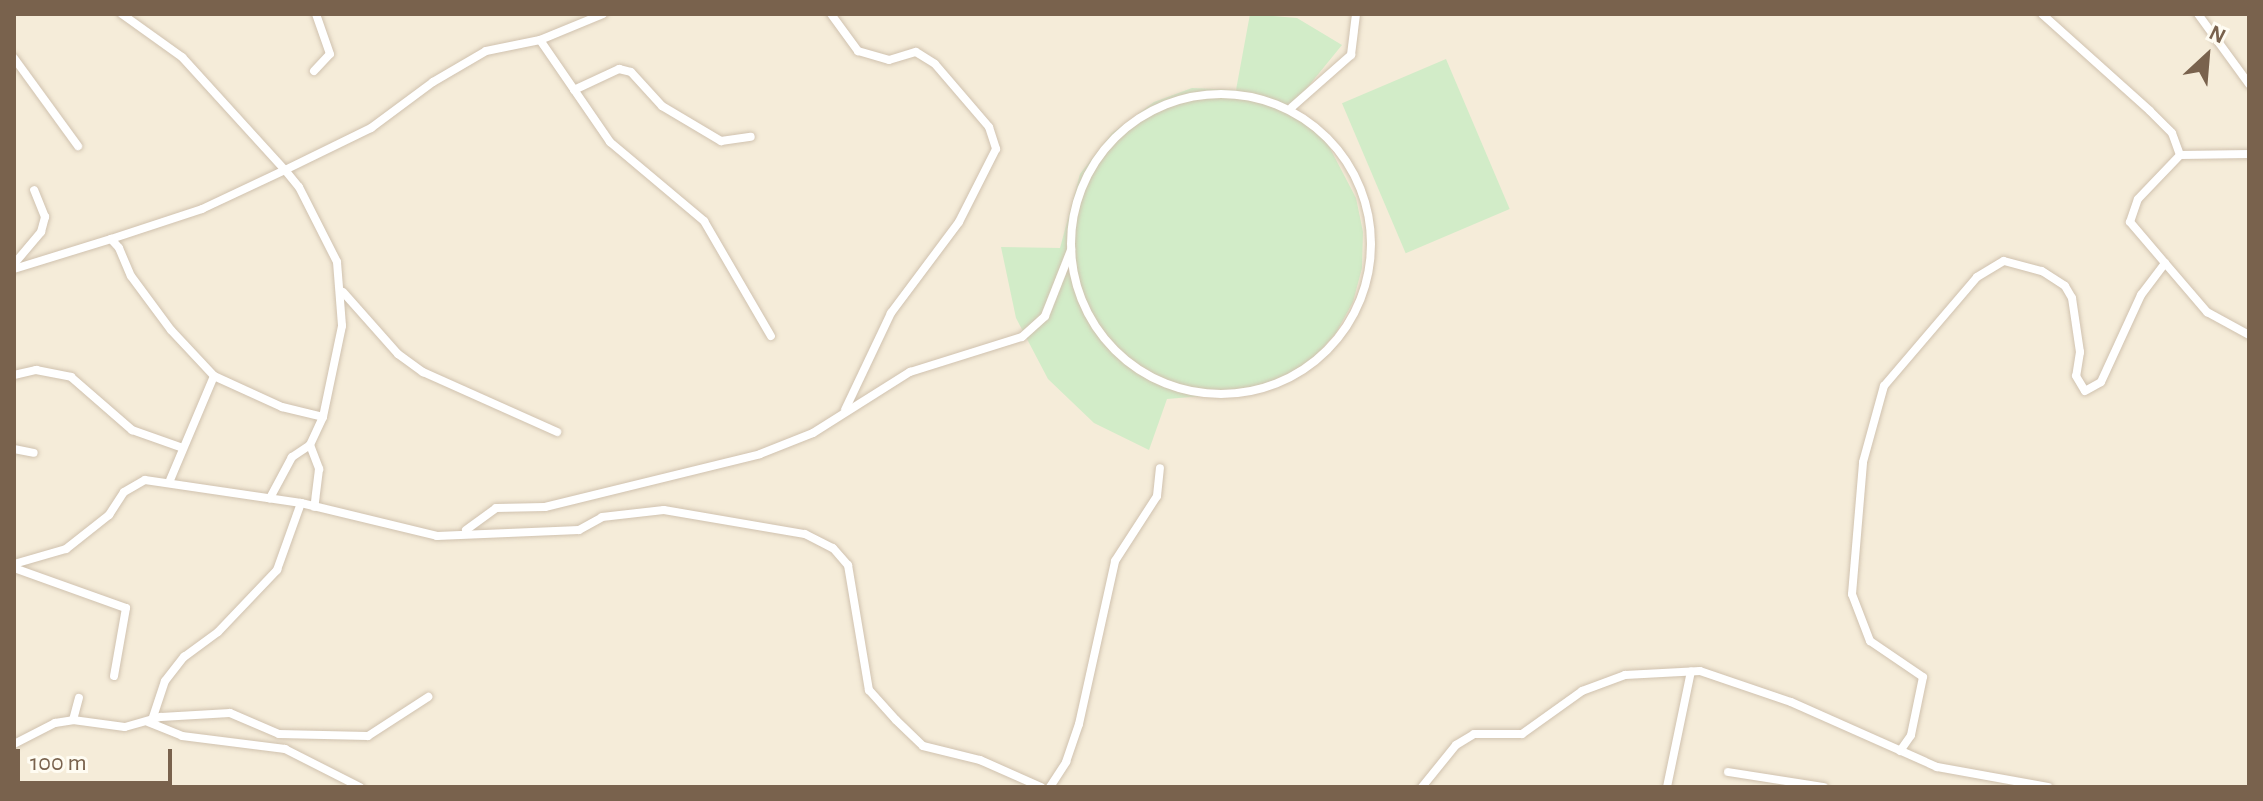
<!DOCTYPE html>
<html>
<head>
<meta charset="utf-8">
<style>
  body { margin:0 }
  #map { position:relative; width:2263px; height:801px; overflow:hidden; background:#fdf8eb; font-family:"Alegreya Sans",sans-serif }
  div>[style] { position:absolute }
  .residential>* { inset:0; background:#f5ecd9; transform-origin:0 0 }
  .green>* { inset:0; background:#d2ecc8; transform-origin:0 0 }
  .roads { filter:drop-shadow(0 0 2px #d0c2af) drop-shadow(0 0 2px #d0c2af) }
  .minor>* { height:8px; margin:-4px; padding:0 4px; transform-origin:4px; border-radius:4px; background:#fff }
  .minor>.ring { margin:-4px; padding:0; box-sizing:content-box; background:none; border:8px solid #fff; border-radius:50% }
  span { translate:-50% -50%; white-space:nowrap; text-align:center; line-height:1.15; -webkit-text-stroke:6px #fffcf2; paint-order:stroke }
  .frame { position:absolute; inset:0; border:16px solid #79624d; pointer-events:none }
  .north { position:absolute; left:2167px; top:16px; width:80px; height:80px; -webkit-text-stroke:6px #fffcf2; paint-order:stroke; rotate:26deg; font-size:22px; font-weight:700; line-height:32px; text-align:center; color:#79624d }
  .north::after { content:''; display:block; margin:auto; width:28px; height:36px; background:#79624d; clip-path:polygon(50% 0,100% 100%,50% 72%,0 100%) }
  .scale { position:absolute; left:16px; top:749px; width:156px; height:36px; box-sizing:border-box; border:4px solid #79624d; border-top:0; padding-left:10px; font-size:24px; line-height:28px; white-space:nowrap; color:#79624d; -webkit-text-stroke:6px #fffcf2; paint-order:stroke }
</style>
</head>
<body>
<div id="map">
  <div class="residential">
    <i style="left:14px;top:14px;width:2235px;height:773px"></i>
  </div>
  <div class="green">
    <i style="clip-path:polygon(1250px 14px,1297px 18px,1342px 45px,1289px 110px,1322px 133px,1356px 198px,1363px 232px,1362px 268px,1353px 302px,1336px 333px,1312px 360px,1283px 380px,1250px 392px,1167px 399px,1149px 450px,1094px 423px,1048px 379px,1016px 318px,1001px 247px,1060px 248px,1080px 174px,1112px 133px,1154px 102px,1192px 88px,1236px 90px)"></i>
    <i style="left:1446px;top:59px;width:163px;height:113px;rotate:67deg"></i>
  </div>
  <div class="roads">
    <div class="minor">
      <i style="left:122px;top:14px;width:74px;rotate:35.6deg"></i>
      <i style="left:182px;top:57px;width:153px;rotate:47.7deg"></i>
      <i style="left:285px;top:170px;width:96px;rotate:-26deg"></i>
      <i style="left:371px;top:128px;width:77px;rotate:-36.6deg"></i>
      <i style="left:433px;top:82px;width:61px;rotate:-30.3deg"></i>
      <i style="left:486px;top:51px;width:55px;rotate:-11.5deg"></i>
      <i style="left:540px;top:40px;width:124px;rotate:55.5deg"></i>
      <i style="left:610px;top:142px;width:123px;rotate:40deg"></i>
      <i style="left:704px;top:221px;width:133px;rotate:59.8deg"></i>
      <i style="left:831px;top:14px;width:46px;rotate:53.9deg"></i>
      <i style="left:858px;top:51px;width:32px;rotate:16deg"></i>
      <i style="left:889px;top:60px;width:28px;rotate:-17deg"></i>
      <i style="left:916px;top:52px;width:22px;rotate:32deg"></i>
      <i style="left:935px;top:64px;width:83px;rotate:49.4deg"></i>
      <i style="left:989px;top:127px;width:23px;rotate:72deg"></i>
      <i style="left:996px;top:149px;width:82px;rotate:116.9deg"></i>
      <i style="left:959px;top:222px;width:114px;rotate:126.8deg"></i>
      <i style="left:891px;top:313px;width:107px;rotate:115.4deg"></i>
      <i style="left:2042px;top:14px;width:145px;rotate:41.9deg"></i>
      <i style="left:2150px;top:111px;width:31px;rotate:45deg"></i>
      <i style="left:2172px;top:133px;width:23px;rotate:70deg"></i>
      <i style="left:2198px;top:14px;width:87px;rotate:53.9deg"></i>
      <i style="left:540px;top:40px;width:68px;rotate:-22.4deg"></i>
      <i style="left:14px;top:58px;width:109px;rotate:54deg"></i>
      <i style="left:314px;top:71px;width:23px;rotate:-47deg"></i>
      <i style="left:330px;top:54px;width:42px;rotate:-109.3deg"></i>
      <i style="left:574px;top:90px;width:50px;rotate:-25deg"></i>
      <i style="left:619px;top:69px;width:12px;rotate:14deg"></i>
      <i style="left:631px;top:72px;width:46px;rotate:47.6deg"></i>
      <i style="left:662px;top:106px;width:69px;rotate:30.7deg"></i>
      <i style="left:721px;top:141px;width:30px;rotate:-8deg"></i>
      <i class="ring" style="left:1071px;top:94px;width:292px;height:292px"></i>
      <i style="left:1292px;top:107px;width:79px;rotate:-41.4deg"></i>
      <i style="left:1351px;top:55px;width:41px;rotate:-83deg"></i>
      <i style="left:111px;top:239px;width:96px;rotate:-18.2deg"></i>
      <i style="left:202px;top:209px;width:92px;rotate:-25.2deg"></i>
      <i style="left:285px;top:170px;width:22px;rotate:51deg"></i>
      <i style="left:299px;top:187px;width:84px;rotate:63.1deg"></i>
      <i style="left:337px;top:262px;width:64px;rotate:85.5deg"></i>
      <i style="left:342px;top:326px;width:93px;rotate:101.8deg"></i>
      <i style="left:323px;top:417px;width:31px;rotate:115deg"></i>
      <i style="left:310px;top:445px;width:22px;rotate:146deg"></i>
      <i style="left:292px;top:457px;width:47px;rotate:118.2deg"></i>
      <i style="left:2165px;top:263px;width:65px;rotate:49.4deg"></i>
      <i style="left:2207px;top:312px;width:48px;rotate:28.7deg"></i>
      <i style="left:14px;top:264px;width:42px;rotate:-49.8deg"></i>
      <i style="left:41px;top:232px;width:16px;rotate:-75deg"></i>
      <i style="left:45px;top:217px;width:29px;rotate:-112deg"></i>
      <i style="left:14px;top:269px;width:102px;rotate:-17.2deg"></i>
      <i style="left:111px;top:239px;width:12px;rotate:48deg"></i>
      <i style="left:119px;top:248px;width:30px;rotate:67deg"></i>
      <i style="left:131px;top:276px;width:67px;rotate:53.5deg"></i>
      <i style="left:171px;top:330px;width:63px;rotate:46.9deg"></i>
      <i style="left:214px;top:376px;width:113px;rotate:112.9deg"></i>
      <i style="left:343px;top:292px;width:83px;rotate:48.4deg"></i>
      <i style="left:398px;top:354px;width:31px;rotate:36deg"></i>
      <i style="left:423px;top:372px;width:147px;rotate:24.1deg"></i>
      <i style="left:14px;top:375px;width:23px;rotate:-13deg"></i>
      <i style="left:36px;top:370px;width:36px;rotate:11deg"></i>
      <i style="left:71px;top:377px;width:81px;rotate:41deg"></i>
      <i style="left:132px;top:430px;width:51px;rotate:19.5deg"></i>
      <i style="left:214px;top:376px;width:75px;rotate:24.5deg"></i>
      <i style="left:282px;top:407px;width:42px;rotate:13.7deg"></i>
      <i style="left:310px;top:445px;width:26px;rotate:69deg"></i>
      <i style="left:319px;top:469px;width:38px;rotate:97deg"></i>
      <i style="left:14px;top:449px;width:20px;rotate:11deg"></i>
      <i style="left:466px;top:530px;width:37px;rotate:-36deg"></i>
      <i style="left:496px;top:508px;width:49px;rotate:-1.2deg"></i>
      <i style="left:545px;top:507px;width:221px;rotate:-13.8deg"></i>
      <i style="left:760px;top:454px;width:57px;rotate:-21.6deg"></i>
      <i style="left:813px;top:433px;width:115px;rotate:-32.2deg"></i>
      <i style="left:910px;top:372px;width:117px;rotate:-17.4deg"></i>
      <i style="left:1022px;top:337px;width:31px;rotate:-42deg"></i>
      <i style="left:1045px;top:316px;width:71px;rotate:-68.5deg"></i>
      <i style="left:14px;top:564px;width:54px;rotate:-16.1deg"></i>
      <i style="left:66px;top:549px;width:55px;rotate:-38.3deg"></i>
      <i style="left:109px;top:515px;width:27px;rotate:-57deg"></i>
      <i style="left:124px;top:492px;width:24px;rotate:-30deg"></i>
      <i style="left:145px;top:480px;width:158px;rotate:8.4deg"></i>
      <i style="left:301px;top:503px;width:140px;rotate:13.6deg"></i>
      <i style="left:437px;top:536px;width:142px;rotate:-2.4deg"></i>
      <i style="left:579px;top:530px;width:26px;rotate:-29deg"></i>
      <i style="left:602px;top:517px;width:62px;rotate:-6.4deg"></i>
      <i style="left:664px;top:510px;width:143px;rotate:9.7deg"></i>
      <i style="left:805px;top:534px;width:31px;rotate:27deg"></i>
      <i style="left:833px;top:548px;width:23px;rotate:49deg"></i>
      <i style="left:848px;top:565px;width:127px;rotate:80.5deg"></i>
      <i style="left:869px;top:690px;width:40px;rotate:48deg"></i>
      <i style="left:896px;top:720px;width:37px;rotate:44deg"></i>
      <i style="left:923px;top:746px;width:59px;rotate:13.8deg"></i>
      <i style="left:980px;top:760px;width:67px;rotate:23.9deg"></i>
      <i style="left:14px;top:568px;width:119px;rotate:19.7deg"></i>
      <i style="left:126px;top:608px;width:69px;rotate:100deg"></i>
      <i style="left:73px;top:720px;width:23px;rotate:-75deg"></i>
      <i style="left:152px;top:720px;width:41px;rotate:-71.6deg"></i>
      <i style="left:165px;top:681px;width:31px;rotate:-52deg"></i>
      <i style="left:184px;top:657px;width:42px;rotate:-36.3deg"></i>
      <i style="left:218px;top:632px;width:86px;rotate:-46.4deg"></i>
      <i style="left:277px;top:570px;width:71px;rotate:-70.3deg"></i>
      <i style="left:148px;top:722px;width:37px;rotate:22deg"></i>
      <i style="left:182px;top:736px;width:104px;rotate:7.2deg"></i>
      <i style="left:285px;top:749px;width:84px;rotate:26.9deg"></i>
      <i style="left:14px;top:744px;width:46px;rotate:-27.1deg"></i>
      <i style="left:55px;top:723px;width:18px;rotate:-9deg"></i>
      <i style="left:73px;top:720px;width:52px;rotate:7.7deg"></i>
      <i style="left:125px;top:727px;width:37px;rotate:-16deg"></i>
      <i style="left:161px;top:717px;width:69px;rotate:-3.3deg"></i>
      <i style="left:230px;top:713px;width:53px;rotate:23.2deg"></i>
      <i style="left:279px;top:734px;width:89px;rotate:1.3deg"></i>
      <i style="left:368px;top:736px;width:72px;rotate:-33deg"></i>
      <i style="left:1900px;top:751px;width:19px;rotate:-55deg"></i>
      <i style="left:1911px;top:735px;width:59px;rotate:-78.3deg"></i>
      <i style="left:1923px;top:677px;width:64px;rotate:-145.8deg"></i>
      <i style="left:1870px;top:641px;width:50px;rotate:-111deg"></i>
      <i style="left:1852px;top:594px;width:132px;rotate:-85.2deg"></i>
      <i style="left:1863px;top:462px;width:79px;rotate:-74.6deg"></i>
      <i style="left:1884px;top:386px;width:143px;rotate:-49.5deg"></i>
      <i style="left:1977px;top:277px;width:31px;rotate:-31deg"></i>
      <i style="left:2004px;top:261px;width:39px;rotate:15deg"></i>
      <i style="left:2042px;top:271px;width:27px;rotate:33deg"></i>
      <i style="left:2065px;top:286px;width:14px;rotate:60deg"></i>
      <i style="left:2072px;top:298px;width:55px;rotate:81.6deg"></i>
      <i style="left:2080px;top:352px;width:24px;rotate:99deg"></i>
      <i style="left:2076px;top:376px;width:17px;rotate:59deg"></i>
      <i style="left:2085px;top:391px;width:18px;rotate:-29deg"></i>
      <i style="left:2101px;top:382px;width:96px;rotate:-65.3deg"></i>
      <i style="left:2141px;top:295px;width:40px;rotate:-53deg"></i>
      <i style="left:2165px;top:263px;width:54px;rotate:-130.5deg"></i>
      <i style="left:2130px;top:222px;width:24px;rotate:-71deg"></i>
      <i style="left:2138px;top:199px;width:61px;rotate:-46.3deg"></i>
      <i style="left:2180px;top:155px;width:69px;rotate:-0.8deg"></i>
      <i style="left:1728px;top:772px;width:97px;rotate:8.9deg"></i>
      <i style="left:1050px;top:787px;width:30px;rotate:-57deg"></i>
      <i style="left:1066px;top:762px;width:40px;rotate:-71.1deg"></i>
      <i style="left:1079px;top:724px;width:167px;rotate:-77.5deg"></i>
      <i style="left:1115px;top:561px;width:77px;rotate:-57.1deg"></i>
      <i style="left:1157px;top:496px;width:28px;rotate:-84deg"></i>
      <i style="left:1422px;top:787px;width:54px;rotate:-51deg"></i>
      <i style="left:1456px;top:745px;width:21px;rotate:-31deg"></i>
      <i style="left:1474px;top:734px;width:48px"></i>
      <i style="left:1522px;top:734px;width:74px;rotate:-35.6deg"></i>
      <i style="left:1582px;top:691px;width:46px;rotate:-20.4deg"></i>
      <i style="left:1625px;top:675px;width:75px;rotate:-3.1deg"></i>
      <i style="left:1700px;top:671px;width:96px;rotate:18.8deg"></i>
      <i style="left:1791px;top:702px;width:160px;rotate:24deg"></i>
      <i style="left:1937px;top:767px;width:113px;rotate:10.2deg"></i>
      <i style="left:1667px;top:787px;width:118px;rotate:-78.3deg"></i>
    </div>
  </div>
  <div class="frame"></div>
  <div class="north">N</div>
  <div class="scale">100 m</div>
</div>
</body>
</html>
